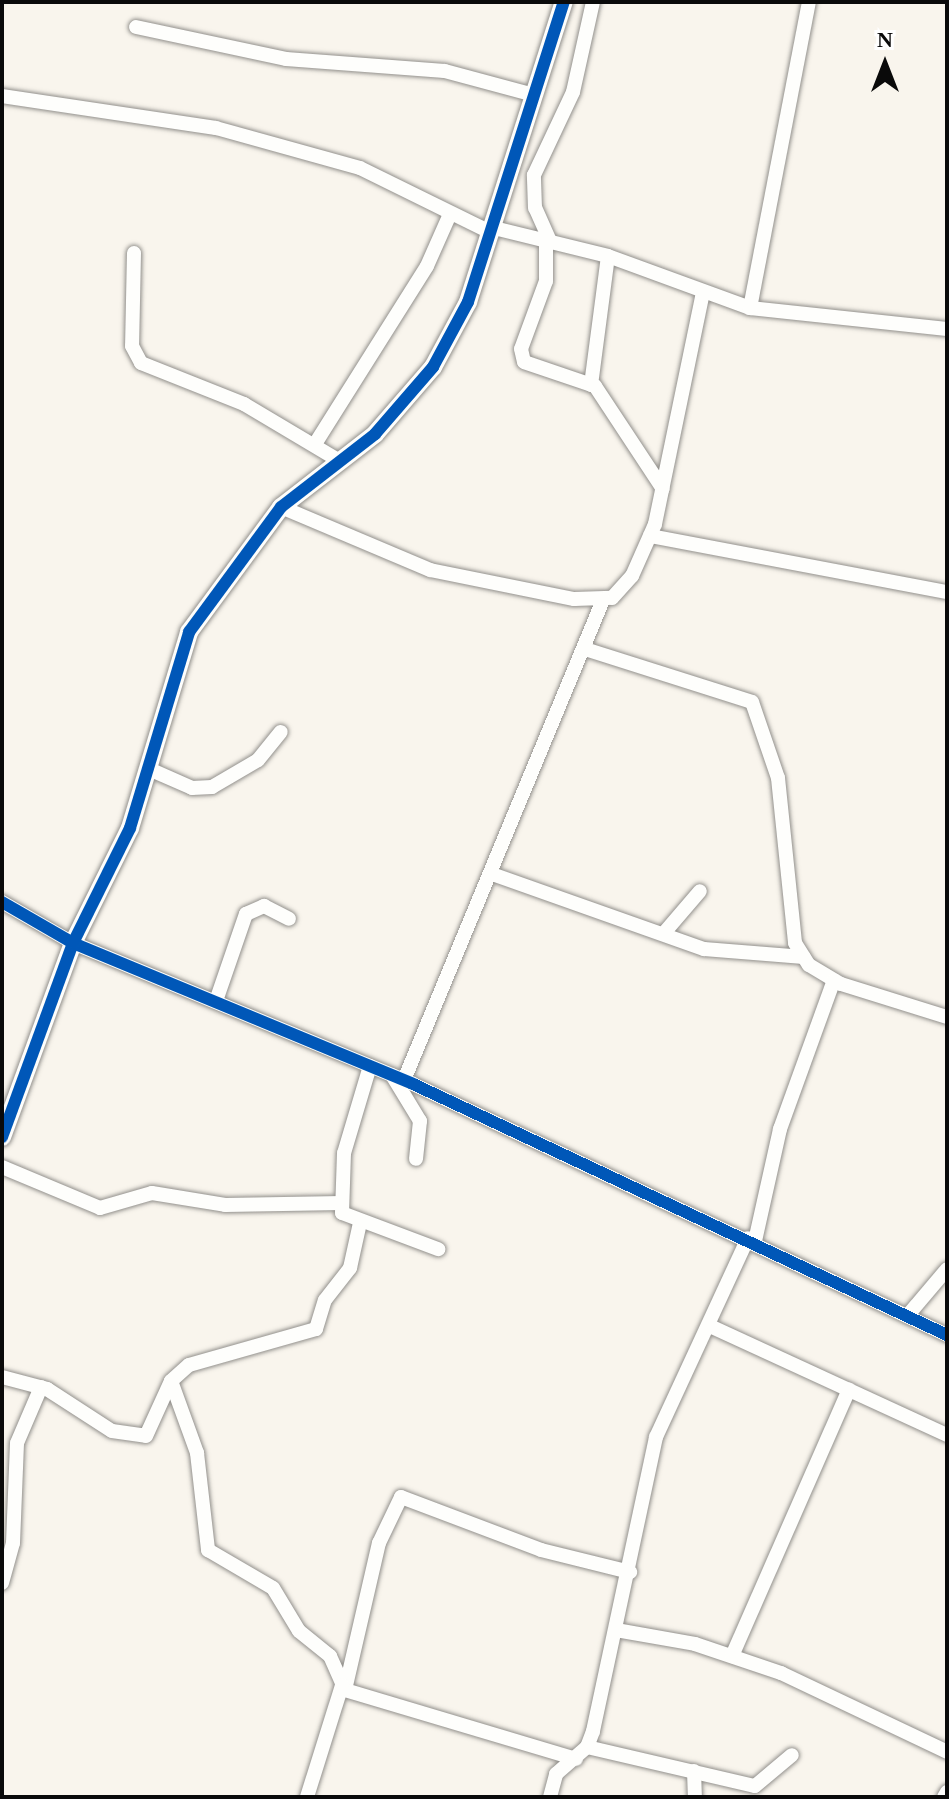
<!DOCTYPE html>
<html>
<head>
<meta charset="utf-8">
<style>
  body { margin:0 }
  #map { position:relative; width:949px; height:1799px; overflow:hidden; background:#f9f5ed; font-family:"Times New Roman",serif }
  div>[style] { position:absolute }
  .roads { filter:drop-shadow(0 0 2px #92908c) drop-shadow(0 0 2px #92908c) }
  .minor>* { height:14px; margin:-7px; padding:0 7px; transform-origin:7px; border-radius:7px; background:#fefefc }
  .tertiary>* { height:18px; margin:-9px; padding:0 9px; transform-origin:9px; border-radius:9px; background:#fefefc }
  .cycleway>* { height:12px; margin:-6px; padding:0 6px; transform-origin:6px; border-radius:6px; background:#0057b8 }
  span { translate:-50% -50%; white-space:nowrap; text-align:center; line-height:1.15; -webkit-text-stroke:8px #fff; paint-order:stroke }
  .frame { position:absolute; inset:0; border:4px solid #0a0a0a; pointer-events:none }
  .north { position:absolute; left:845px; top:24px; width:80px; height:80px; -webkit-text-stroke:6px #fff; paint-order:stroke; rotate:0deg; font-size:22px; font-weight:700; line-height:32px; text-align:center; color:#0a0a0a }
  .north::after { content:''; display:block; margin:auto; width:28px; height:36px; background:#0a0a0a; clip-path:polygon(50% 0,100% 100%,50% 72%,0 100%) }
</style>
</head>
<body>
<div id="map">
  <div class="roads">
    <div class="minor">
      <i style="left:136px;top:27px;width:153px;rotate:12deg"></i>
      <i style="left:286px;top:59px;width:159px;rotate:4.3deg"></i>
      <i style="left:445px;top:71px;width:92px;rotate:15.1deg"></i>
      <i style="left:2px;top:96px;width:216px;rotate:8.5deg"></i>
      <i style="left:216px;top:128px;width:149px;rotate:15.5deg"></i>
      <i style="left:360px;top:168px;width:147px;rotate:26.2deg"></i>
      <i style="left:494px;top:228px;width:117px;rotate:13.8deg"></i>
      <i style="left:608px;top:256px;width:151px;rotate:20.1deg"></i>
      <i style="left:750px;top:308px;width:198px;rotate:6.1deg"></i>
      <i style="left:546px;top:240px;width:41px;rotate:90deg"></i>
      <i style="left:546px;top:281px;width:72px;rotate:110.2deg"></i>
      <i style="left:521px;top:349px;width:13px;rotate:77deg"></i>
      <i style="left:524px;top:362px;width:75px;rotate:18.7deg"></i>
      <i style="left:595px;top:386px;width:123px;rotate:56.6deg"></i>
      <i style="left:550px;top:241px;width:36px;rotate:-114deg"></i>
      <i style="left:535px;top:208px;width:33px;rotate:-92deg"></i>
      <i style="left:534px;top:175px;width:92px;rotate:-64.8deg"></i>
      <i style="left:573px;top:92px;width:92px;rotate:-77.5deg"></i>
      <i style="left:134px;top:253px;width:93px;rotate:91.2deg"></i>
      <i style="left:132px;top:346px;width:19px;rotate:62deg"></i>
      <i style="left:141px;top:363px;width:111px;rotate:21.7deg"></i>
      <i style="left:244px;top:404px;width:109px;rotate:30.8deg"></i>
      <i style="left:750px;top:308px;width:312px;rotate:-79.1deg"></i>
      <i style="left:591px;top:385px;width:130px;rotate:-82.5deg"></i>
      <i style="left:315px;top:444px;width:210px;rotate:-57.8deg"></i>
      <i style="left:427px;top:266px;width:57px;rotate:-66.1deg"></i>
      <i style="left:281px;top:507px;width:162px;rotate:22.9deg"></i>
      <i style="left:430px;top:570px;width:147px;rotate:11.4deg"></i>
      <i style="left:574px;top:599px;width:38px;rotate:-2deg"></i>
      <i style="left:612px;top:598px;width:30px;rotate:-48deg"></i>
      <i style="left:632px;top:576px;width:57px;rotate:-66.1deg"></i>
      <i style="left:655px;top:524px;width:237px;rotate:-78.3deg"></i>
      <i style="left:650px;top:536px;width:302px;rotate:10.7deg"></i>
      <i style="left:585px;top:649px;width:175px;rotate:17.6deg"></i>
      <i style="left:752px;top:702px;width:80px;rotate:71.1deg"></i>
      <i style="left:778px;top:778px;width:166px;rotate:84.1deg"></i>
      <i style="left:795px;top:943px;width:26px;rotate:58deg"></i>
      <i style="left:809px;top:965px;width:37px;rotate:31deg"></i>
      <i style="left:841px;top:984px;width:111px;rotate:17.3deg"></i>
      <i style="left:149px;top:769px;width:47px;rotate:23.8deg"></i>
      <i style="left:192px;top:788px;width:20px;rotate:-3deg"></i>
      <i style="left:212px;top:787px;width:53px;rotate:-30.4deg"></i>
      <i style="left:258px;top:760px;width:36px;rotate:-51deg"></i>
      <i style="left:492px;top:874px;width:225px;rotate:19.5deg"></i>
      <i style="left:704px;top:949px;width:100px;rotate:4.6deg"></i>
      <i style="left:2px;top:902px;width:82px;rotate:30deg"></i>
      <i style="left:73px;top:943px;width:368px;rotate:22.5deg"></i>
      <i style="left:413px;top:1084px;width:590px;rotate:25.18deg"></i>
      <i style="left:664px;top:933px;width:55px;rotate:-49.4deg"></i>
      <i style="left:217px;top:998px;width:89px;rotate:-71deg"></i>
      <i style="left:246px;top:914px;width:20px;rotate:-24deg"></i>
      <i style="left:264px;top:906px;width:28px;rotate:27deg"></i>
      <i style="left:370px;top:1066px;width:91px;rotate:106.6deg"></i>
      <i style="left:344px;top:1153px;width:60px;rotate:91.9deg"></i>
      <i style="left:342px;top:1213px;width:103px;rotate:20.6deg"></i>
      <i style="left:392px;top:1075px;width:54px;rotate:58.7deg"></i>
      <i style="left:420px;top:1121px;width:38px;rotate:96deg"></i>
      <i style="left:404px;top:1080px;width:520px;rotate:-67.48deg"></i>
      <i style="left:2px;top:1167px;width:106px;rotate:22.7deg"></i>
      <i style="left:100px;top:1208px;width:54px;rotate:-16.1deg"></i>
      <i style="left:152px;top:1193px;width:74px;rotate:9.3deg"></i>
      <i style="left:225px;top:1205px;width:117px;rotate:-1deg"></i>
      <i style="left:755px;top:1241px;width:115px;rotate:-77.4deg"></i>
      <i style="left:780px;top:1129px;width:158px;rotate:-70.1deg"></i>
      <i style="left:908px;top:1315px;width:60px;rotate:-49.7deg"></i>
      <i style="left:710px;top:1326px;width:261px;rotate:24.7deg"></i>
      <i style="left:2px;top:1377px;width:47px;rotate:14.9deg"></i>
      <i style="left:47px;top:1389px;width:77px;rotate:32.9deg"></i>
      <i style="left:112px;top:1431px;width:34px;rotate:8deg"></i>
      <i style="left:146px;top:1436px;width:60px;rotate:-65.6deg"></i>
      <i style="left:171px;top:1381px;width:24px;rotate:-42deg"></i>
      <i style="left:189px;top:1365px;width:132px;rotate:-15.8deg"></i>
      <i style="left:316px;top:1329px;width:30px;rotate:-73deg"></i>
      <i style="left:325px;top:1300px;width:41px;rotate:-52deg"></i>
      <i style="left:350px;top:1268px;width:46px;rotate:-77.5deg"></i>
      <i style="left:171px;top:1381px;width:77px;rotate:70.1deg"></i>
      <i style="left:197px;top:1453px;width:98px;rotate:83.5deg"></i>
      <i style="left:208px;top:1550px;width:75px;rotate:30.3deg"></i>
      <i style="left:273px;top:1588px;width:50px;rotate:58.8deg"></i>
      <i style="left:299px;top:1631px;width:40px;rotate:39deg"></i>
      <i style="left:330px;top:1656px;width:37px;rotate:66deg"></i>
      <i style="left:345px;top:1690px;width:241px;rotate:16.6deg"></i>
      <i style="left:2px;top:1583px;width:41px;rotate:-74.6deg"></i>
      <i style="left:13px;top:1543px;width:100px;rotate:-87.7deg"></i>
      <i style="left:17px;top:1443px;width:61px;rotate:-66.8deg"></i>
      <i style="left:616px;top:1630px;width:80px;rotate:10deg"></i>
      <i style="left:695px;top:1644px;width:91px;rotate:18.6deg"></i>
      <i style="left:781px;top:1673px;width:184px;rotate:25.4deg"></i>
      <i style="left:732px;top:1656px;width:291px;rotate:-66.3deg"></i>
      <i style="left:345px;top:1690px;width:151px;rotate:-77deg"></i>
      <i style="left:379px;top:1543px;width:51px;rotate:-64.4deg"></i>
      <i style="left:401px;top:1497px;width:150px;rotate:20.7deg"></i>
      <i style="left:541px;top:1550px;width:92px;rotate:13.9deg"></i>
      <i style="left:587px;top:1747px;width:172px;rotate:13.1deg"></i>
      <i style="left:755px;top:1786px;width:48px;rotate:-40deg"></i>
      <i style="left:694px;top:1771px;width:26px;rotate:88deg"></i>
      <i style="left:307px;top:1797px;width:117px;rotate:-72.6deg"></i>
      <i style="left:550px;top:1797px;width:24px;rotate:-75deg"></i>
      <i style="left:556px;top:1774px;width:41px;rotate:-41.1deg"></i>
      <i style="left:587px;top:1747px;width:17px;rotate:-69deg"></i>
      <i style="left:593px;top:1731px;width:301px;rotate:-77.9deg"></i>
      <i style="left:656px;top:1437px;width:219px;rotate:-65.2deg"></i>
      <i style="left:944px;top:1797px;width:6px;rotate:-59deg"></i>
    </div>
    <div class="tertiary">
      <i style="left:2px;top:1137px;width:207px;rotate:-69.9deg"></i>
      <i style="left:73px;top:943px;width:128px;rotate:-63.6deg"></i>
      <i style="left:130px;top:828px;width:205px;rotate:-73.2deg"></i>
      <i style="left:189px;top:632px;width:155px;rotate:-53.6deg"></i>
      <i style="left:281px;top:507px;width:119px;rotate:-37.8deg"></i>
      <i style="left:375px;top:434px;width:89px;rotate:-49.1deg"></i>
      <i style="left:433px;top:367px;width:74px;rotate:-61.7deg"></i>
      <i style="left:468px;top:302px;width:315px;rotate:-72.3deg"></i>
    </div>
  </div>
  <div class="cycleway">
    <i style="left:2px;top:902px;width:82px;rotate:30deg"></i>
    <i style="left:73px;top:943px;width:368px;rotate:22.5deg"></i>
    <i style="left:413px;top:1084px;width:590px;rotate:25.18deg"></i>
    <i style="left:2px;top:1137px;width:207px;rotate:-69.9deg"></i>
    <i style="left:73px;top:943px;width:128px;rotate:-63.6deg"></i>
    <i style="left:130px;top:828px;width:205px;rotate:-73.2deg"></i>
    <i style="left:189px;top:632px;width:155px;rotate:-53.6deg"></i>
    <i style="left:281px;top:507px;width:119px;rotate:-37.8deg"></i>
    <i style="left:375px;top:434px;width:89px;rotate:-49.1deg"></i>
    <i style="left:433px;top:367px;width:74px;rotate:-61.7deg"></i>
    <i style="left:468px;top:302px;width:315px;rotate:-72.3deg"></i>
  </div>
  <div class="frame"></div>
  <div class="north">N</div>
</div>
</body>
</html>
